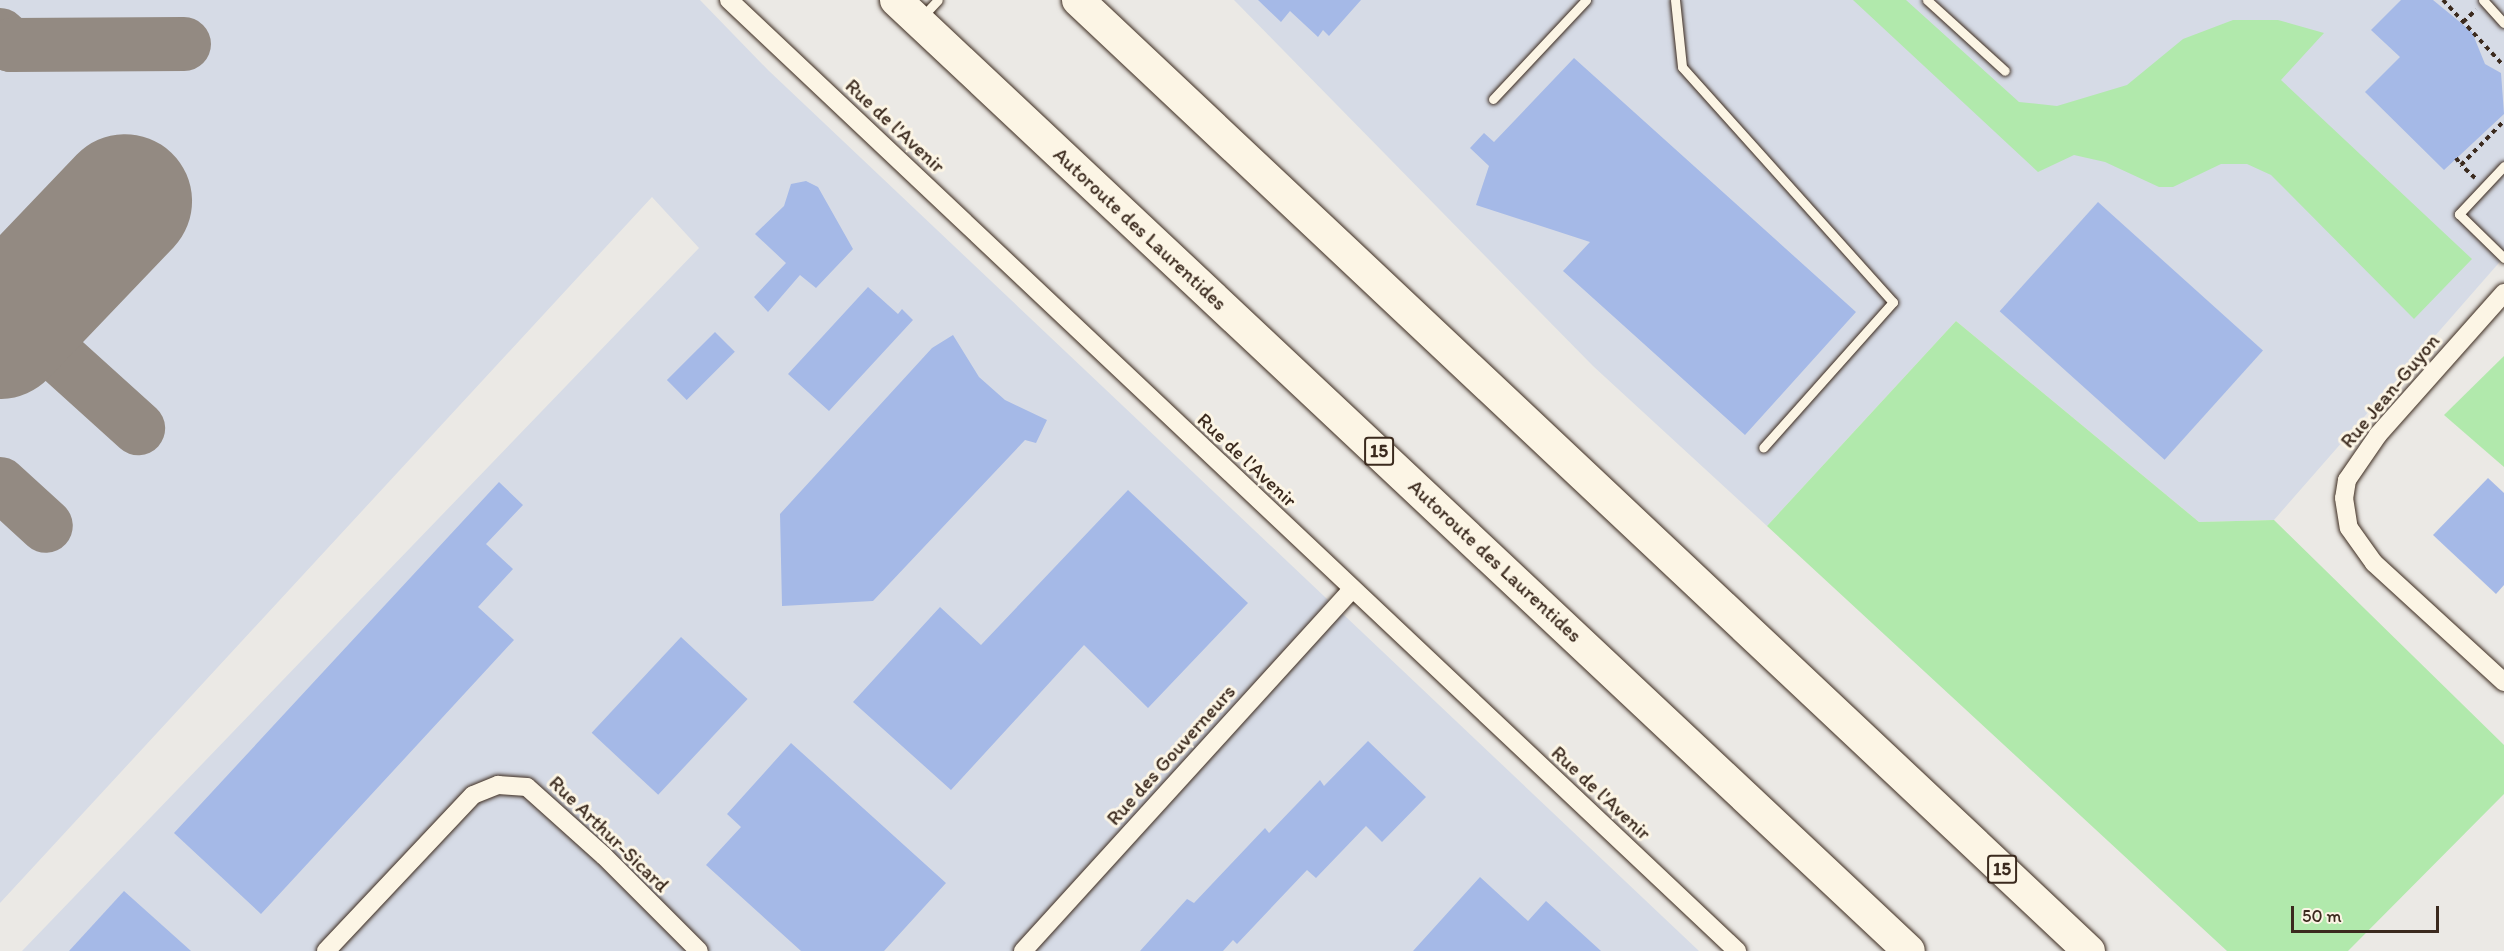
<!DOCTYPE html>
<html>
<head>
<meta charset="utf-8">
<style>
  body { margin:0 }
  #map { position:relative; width:2504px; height:951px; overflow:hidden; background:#ebe9e5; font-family:Itim,sans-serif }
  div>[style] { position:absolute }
  .built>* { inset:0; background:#d6dbe6 }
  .green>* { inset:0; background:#b1e9ac }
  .taxiway>* { height:54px; margin:-27px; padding:0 27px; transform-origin:27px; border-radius:27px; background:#938a82 }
  .runway>* { height:134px; margin:-67px; padding:0 67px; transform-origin:67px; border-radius:67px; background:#938a82 }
  .building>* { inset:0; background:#a5b9e7; transform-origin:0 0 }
  .path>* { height:4px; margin-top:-2px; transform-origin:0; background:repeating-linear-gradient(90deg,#3b2a1e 0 4.5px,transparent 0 9px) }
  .roads { filter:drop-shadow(0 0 2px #3b2a1e) drop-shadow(0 0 2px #3b2a1e) }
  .lane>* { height:9px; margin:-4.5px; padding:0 4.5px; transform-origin:4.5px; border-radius:4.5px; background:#fcf5e5 }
  .street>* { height:18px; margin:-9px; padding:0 9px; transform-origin:9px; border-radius:9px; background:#fcf5e5 }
  .highway>* { height:32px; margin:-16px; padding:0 16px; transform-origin:16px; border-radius:16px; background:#fcf5e5 }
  span { translate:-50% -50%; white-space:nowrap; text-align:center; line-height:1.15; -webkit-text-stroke:6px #fcf5e5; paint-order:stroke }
  .shield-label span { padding:2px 4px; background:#fcf5e5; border:2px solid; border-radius:4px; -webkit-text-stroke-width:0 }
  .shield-label { font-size:18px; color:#3b2a1e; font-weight:700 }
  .street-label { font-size:20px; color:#3b2a1e }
  .scale { position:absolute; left:2291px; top:906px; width:148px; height:27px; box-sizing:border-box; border:3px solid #3b2a1e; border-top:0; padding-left:8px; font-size:18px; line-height:21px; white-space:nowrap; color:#3b2a1e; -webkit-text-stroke:4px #fcf5e5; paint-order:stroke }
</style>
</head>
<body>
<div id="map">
  <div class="built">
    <i style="clip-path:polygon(0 0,700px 0,768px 70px,1699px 951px,22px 951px,699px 248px,652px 197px,0 903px)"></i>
    <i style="clip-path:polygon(1234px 0,2504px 0,2504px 257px,2274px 520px,2199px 522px,1956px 321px,1767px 526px,1593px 366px)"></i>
  </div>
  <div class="green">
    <i style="clip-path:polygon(1853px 0,1906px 0,2019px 102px,2057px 106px,2127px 85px,2183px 39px,2233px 20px,2278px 20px,2324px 33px,2281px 80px,2472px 259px,2414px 319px,2271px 175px,2247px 164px,2221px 164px,2173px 187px,2159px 187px,2105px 162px,2074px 155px,2038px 172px)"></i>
    <i style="clip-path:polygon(1956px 321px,2199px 522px,2274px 520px,2504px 745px,2504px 794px,2348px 951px,2227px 951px,1767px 526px)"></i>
    <i style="clip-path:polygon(2504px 356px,2504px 467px,2444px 415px)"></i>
  </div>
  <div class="taxiway">
    <i style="left:0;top:35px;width:15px;rotate:42deg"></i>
    <i style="left:11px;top:45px;width:173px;rotate:-0.3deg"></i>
    <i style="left:15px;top:317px;width:166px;rotate:42.1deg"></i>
    <i style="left:0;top:484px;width:62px;rotate:42.4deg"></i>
  </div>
  <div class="runway">
    <i style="left:0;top:332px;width:181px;rotate:-46.3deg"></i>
  </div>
  <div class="building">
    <i style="clip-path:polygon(1258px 0,1361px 0,1329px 36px,1323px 30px,1318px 37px,1290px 11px,1281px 22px)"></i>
    <i style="clip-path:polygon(2401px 0,2433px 0,2472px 32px,2485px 64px,2501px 73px,2504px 114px,2444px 170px,2365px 92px,2400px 57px,2371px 30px)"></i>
    <i style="clip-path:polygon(1574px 58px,1856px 312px,1745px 435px,1563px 271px,1590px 242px,1476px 205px,1489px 166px,1470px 148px,1484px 133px,1494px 142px)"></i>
    <i style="clip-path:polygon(806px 181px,818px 187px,853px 249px,816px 288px,800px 275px,768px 312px,754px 297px,786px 263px,755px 234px,784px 206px,791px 184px)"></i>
    <i style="left:2098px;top:202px;width:222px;height:147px;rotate:42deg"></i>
    <i style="clip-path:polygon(868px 287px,898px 314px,902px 309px,913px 320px,829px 411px,788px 374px)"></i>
    <i style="left:715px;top:332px;width:28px;height:68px;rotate:45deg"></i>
    <i style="clip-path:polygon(953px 335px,979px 377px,1005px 400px,1047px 420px,1036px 443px,1025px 440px,873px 601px,782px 606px,780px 514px,932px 348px)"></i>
    <i style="clip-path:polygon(2488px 478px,2504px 493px,2504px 585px,2496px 594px,2433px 535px)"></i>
    <i style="clip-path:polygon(499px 482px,523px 505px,486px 544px,513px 569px,478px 607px,514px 640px,261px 914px,174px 833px)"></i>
    <i style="clip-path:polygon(1128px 490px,1248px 603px,1148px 708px,1084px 645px,951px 790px,853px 702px,940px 607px,981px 645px)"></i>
    <i style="left:681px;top:637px;width:91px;height:131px;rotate:43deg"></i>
    <i style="clip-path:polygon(1368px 741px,1426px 797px,1382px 842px,1366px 826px,1316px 878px,1307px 870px,1237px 944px,1233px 940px,1223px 951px,1140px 951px,1187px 899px,1194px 903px,1265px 828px,1269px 833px,1320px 780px,1324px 786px)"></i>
    <i style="clip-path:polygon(791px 743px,946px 883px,884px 951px,801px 951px,706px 865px,741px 827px,727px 814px)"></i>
    <i style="clip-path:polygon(1480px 877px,1528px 921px,1546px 901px,1601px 951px,1413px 951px)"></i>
    <i style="clip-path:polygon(124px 891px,191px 951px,69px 951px)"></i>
  </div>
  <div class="path">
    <i style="left:2443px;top:0;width:90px;rotate:47.3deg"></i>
    <i style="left:2463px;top:22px;width:18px;rotate:-43deg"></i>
    <i style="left:2456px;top:158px;width:9px;rotate:54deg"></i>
    <i style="left:2475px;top:178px;width:19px;rotate:-137deg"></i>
    <i style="left:2461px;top:165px;width:62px;rotate:-45.7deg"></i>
  </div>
  <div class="roads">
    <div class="lane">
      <i style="left:1675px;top:0;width:67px;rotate:84deg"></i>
      <i style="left:1682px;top:67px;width:316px;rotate:48.1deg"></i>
      <i style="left:1893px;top:302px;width:195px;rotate:131.7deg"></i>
      <i style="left:1927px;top:0;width:105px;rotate:42.3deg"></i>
      <i style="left:2483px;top:0;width:31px;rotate:48deg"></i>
      <i style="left:922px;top:17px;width:23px;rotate:-47deg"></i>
      <i style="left:1493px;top:99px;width:136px;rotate:-46.8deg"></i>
      <i style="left:2504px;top:166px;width:66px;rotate:133.2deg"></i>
      <i style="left:2459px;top:214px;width:63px;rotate:44.4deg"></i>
    </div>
    <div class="street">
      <i style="left:729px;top:0;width:1386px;rotate:43.33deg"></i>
      <i style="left:2504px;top:293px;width:190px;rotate:131.6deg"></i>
      <i style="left:2378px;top:435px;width:55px;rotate:124.6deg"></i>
      <i style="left:2347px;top:480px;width:18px;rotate:99deg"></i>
      <i style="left:2344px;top:498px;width:30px;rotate:81deg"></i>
      <i style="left:2349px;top:528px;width:43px;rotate:54.5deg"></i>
      <i style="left:2374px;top:563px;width:176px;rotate:42.5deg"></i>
      <i style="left:326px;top:951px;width:214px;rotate:-46.7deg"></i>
      <i style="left:473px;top:795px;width:27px;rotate:-22deg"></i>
      <i style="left:498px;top:785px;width:29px;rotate:4deg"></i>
      <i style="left:527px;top:787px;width:103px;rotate:41.9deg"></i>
      <i style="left:604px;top:856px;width:134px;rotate:45deg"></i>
      <i style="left:1023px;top:951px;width:488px;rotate:-47.7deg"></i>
    </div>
    <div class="highway">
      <i style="left:896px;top:0;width:1389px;rotate:43.19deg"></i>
      <i style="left:1078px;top:0;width:1388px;rotate:43.25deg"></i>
    </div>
  </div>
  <div class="shield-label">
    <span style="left:1379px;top:451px">15</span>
    <span style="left:2002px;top:869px">15</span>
  </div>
  <div class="street-label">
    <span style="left:895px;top:126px;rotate:43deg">Rue de l'Avenir</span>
    <span style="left:1140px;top:229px;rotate:43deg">Autoroute des Laurentides</span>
    <span style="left:2390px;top:391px;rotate:-50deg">Rue Jean-Guyon</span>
    <span style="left:1247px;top:460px;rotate:43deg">Rue de l'Avenir</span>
    <span style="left:1495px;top:561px;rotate:43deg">Autoroute des Laurentides</span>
    <span style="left:1171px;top:755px;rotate:-48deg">Rue des Gouverneurs</span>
    <span style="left:1601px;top:793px;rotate:43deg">Rue de l'Avenir</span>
    <span style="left:609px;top:834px;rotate:44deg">Rue Arthur-Sicard</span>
  </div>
  <div class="scale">50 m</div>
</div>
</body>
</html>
